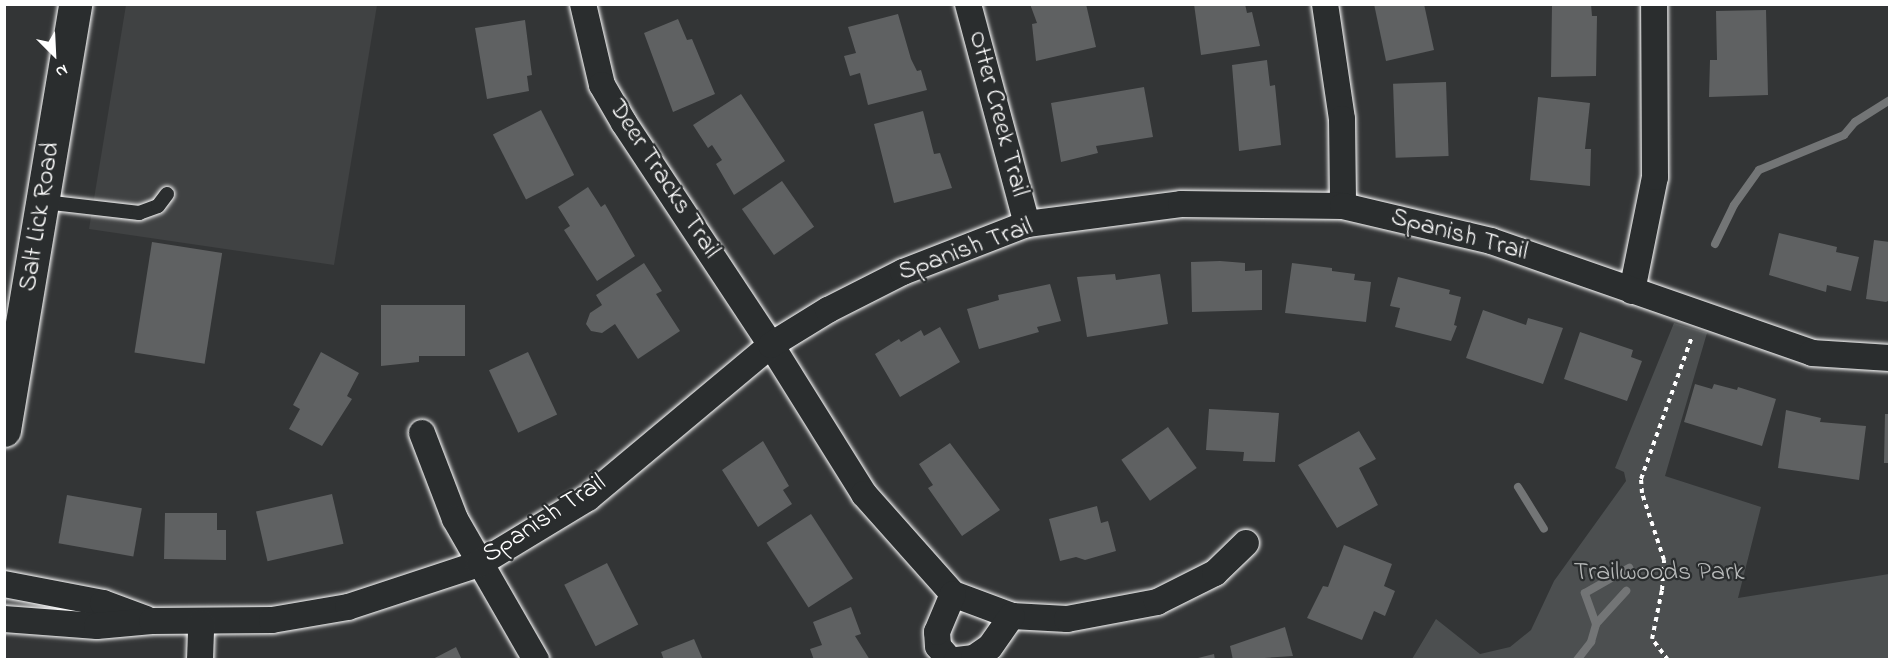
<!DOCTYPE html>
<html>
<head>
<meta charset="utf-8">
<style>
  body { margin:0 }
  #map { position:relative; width:1894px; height:664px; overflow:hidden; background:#333536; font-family:"Indie Flower",sans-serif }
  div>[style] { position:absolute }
  .built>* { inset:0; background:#404243 }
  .green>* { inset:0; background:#4c4f50 }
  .stream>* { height:8px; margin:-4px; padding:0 4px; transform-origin:4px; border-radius:4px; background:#737576 }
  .building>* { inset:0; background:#5f6162; transform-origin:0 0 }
  .path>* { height:4px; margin-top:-2px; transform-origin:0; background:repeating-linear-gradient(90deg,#fff 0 4.5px,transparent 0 9px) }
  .roads { filter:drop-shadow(0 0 2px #fff) drop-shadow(0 0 2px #fff) }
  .service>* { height:14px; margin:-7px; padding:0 7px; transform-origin:7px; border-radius:7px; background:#2a2d2e }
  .minor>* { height:26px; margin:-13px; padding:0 13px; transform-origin:13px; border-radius:13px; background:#2a2d2e }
  .primary>* { height:33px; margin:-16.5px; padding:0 16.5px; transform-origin:16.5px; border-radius:16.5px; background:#2a2d2e }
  span { translate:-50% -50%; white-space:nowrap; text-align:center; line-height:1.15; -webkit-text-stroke:4.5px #2a2d2e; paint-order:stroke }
  .street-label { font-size:26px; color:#fff }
  .park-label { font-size:26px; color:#b7b9b9 }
  .frame { position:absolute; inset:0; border:6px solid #fff; pointer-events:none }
  .north { position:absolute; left:24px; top:24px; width:60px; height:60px; -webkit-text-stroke:4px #2a2d2e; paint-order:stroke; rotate:156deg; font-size:16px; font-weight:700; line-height:24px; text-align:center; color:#fff }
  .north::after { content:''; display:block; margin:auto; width:21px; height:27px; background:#fff; clip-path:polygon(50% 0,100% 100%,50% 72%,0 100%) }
</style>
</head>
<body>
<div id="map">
  <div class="built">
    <i style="clip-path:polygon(126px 5px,377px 5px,334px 265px,89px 229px)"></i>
  </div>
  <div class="green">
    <i style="clip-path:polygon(1674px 323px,1707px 333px,1665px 476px,1761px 507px,1738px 598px,1889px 574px,1889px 659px,1412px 659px,1436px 619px,1480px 654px,1510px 647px,1531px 630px,1554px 581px,1626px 481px,1624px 472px,1615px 468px)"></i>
  </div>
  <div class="stream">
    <i style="left:1715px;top:244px;width:43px;rotate:-64deg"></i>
    <i style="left:1734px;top:205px;width:43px;rotate:-54.5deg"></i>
    <i style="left:1759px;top:170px;width:92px;rotate:-22.4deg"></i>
    <i style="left:1844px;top:135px;width:17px;rotate:-50deg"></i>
    <i style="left:1855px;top:122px;width:41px;rotate:-32.2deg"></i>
    <i style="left:1518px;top:487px;width:49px;rotate:58.2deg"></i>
    <i style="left:1596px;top:624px;width:45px;rotate:-47.7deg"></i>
    <i style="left:1577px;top:660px;width:23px;rotate:-52deg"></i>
    <i style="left:1591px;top:642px;width:19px;rotate:-74deg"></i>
    <i style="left:1596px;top:624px;width:33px;rotate:-110deg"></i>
    <i style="left:1585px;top:593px;width:51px;rotate:-29.6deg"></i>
  </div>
  <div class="building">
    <i style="clip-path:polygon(1030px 4px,1086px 4px,1096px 47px,1036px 61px,1032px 24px,1037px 23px)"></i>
    <i style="clip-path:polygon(1194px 4px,1245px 4px,1247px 13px,1252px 12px,1260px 46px,1201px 55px)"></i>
    <i style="clip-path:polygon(1374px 4px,1424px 4px,1434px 50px,1386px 61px)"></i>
    <i style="clip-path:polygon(1552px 4px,1591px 4px,1592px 16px,1597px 16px,1596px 76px,1551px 77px)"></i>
    <i style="clip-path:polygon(1766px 10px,1768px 95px,1709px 97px,1710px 60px,1717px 60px,1716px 11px)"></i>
    <i style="clip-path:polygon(898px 14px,911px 59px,917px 71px,921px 70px,927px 90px,868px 105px,860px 73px,850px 76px,844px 56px,856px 53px,848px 27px)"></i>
    <i style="clip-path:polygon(678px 19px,687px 40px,692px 39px,715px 94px,673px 112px,644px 33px)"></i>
    <i style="clip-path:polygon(525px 20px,532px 75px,527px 76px,529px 91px,487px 99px,475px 28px)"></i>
    <i style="clip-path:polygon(1267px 60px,1270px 86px,1275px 85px,1281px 145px,1239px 151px,1232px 65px)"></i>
    <i style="left:1446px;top:82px;width:74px;height:53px;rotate:88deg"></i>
    <i style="clip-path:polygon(1144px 87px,1153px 137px,1096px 146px,1098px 153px,1061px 162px,1051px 103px)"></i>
    <i style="clip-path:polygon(741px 94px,785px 161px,734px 195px,716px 164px,722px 160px,712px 145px,708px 148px,693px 125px)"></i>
    <i style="clip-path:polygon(1538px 97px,1590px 103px,1585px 149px,1591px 149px,1590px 186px,1530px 180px)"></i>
    <i style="left:541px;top:110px;width:73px;height:54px;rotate:63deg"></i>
    <i style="clip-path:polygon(923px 111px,934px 154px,940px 153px,952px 188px,894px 203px,874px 124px)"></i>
    <i style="left:782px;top:181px;width:56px;height:49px;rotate:55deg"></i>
    <i style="clip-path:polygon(588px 187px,601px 207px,605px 204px,635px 256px,597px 281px,564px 230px,570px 226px,558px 207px)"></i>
    <i style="clip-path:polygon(1779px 233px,1837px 247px,1836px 252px,1859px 257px,1851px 291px,1827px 285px,1826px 292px,1769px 275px)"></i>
    <i style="clip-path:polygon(1874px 240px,1890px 242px,1890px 300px,1886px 302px,1866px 299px)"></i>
    <i style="left:152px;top:242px;width:71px;height:112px;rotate:9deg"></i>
    <i style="clip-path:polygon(1220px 261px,1245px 263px,1245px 271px,1262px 270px,1262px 310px,1192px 312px,1191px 262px)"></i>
    <i style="clip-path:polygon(644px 263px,662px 291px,656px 294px,680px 331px,638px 359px,615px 324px,602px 333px,591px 331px,586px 324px,590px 313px,602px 305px,596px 295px)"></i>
    <i style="clip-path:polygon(1292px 263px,1332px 268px,1332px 271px,1355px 274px,1354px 280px,1371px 282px,1366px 322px,1285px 313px)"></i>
    <i style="clip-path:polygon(1115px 274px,1116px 280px,1160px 274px,1168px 324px,1087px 337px,1077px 277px)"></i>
    <i style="clip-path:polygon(1398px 277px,1450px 290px,1449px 294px,1461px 297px,1454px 325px,1457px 326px,1451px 341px,1395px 327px,1400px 308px,1390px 306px)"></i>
    <i style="clip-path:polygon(1050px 284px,1061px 321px,1037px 327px,1039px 332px,979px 349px,967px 309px,999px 300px,998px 295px)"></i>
    <i style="clip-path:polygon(381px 305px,465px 305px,465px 356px,419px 356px,419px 362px,381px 366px)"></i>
    <i style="clip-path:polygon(1483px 310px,1526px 325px,1528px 318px,1563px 328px,1543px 384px,1466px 358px)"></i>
    <i style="clip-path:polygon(940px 327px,960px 362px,900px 397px,875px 354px,899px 339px,901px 342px,921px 330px,924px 336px)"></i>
    <i style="clip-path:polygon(1580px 332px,1633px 350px,1631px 357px,1642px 361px,1627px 401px,1564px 379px)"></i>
    <i style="clip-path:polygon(321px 352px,359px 373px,347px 396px,352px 399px,322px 446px,289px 429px,300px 409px,293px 405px)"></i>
    <i style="left:528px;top:352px;width:69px;height:43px;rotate:65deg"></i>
    <i style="clip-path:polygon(1695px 384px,1712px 389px,1714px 384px,1737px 390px,1738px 387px,1776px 399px,1762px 446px,1684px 422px)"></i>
    <i style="clip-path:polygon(1209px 409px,1279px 413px,1275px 462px,1243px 461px,1244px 452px,1206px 450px)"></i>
    <i style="clip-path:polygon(1786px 410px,1821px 418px,1820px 422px,1866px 426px,1859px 480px,1778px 468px)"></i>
    <i style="clip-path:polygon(1885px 414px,1890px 414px,1890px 463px,1884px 463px)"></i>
    <i style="left:1168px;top:427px;width:50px;height:57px;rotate:55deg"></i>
    <i style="clip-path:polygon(1359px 431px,1376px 459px,1359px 468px,1378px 505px,1337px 528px,1298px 465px)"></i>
    <i style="clip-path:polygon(763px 441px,789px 486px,783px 490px,792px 504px,758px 527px,722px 470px)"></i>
    <i style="clip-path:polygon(950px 443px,1000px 510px,962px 536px,928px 488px,933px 485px,919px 464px)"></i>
    <i style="left:332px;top:494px;width:51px;height:78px;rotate:77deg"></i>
    <i style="left:67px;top:495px;width:76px;height:49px;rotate:10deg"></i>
    <i style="clip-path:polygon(1097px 506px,1101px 523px,1108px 521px,1116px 551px,1085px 560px,1076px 557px,1060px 561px,1049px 519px)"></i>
    <i style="clip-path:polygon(165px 513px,217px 513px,217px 530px,226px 530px,226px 560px,164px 559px)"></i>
    <i style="left:811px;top:514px;width:77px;height:53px;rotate:57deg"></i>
    <i style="clip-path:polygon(1344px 545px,1392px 564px,1384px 586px,1395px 591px,1385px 616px,1374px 611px,1362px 640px,1307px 618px,1323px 586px,1328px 587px)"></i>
    <i style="left:607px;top:563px;width:69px;height:48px;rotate:63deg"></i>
    <i style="clip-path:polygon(851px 607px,861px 634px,855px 636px,870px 660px,814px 660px,810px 649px,822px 645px,813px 622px)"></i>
    <i style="clip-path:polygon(1285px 627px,1293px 656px,1233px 660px,1230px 646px)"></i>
    <i style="clip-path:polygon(694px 639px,703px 660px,664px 660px,661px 652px)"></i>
    <i style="clip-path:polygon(456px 647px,462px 660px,431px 660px)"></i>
    <i style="clip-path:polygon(1214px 654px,1215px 660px,1194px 660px,1194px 659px)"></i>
  </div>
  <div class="path">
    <i style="left:1668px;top:660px;width:26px;rotate:-127deg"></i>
    <i style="left:1652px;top:639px;width:50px;rotate:-78.5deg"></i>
    <i style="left:1662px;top:590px;width:30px;rotate:-86deg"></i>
    <i style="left:1664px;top:560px;width:71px;rotate:-108.2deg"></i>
    <i style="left:1642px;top:493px;width:14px;rotate:-94deg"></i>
    <i style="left:1641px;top:479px;width:149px;rotate:-70.3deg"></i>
  </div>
  <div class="roads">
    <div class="service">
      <i style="left:44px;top:202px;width:96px;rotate:6.6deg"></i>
      <i style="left:139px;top:213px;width:20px;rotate:-20deg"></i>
      <i style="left:158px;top:206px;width:15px;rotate:-53deg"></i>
    </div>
    <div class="minor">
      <i style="left:583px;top:4px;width:83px;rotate:76.8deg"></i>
      <i style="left:602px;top:85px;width:44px;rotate:59.9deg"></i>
      <i style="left:624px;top:123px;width:266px;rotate:56.5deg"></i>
      <i style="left:771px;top:345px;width:176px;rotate:58deg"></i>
      <i style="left:864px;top:494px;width:134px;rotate:48.3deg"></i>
      <i style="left:953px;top:594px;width:63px;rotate:20.4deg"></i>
      <i style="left:1012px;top:616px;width:55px;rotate:3.1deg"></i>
      <i style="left:1067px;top:619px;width:92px;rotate:-10.7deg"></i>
      <i style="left:1157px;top:602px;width:65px;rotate:-26.6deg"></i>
      <i style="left:1215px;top:573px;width:43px;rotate:-44.1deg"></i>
      <i style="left:968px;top:4px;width:228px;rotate:75deg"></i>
      <i style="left:1325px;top:4px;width:116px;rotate:81.6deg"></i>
      <i style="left:1342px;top:119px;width:87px;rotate:89.3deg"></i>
      <i style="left:1632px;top:291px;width:116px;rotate:-78.6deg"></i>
      <i style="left:1655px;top:177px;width:173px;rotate:-90.3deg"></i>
      <i style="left:422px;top:433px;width:92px;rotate:69deg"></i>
      <i style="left:455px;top:519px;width:163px;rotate:60.1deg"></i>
      <i style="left:4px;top:584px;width:101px;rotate:10.9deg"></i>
      <i style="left:103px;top:603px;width:46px;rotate:20.4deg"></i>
      <i style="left:4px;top:619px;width:93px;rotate:4.3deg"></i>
      <i style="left:97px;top:626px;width:55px;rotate:-5.2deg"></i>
      <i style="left:152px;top:621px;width:120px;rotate:-0.5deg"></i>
      <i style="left:272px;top:620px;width:77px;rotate:-9.7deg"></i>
      <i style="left:348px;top:607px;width:138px;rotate:-18.2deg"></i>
      <i style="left:479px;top:564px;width:127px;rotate:-31.2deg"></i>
      <i style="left:588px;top:498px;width:239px;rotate:-39.9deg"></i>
      <i style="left:771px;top:345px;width:67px;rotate:-31.6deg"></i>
      <i style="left:828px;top:310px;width:84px;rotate:-26.9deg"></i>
      <i style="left:903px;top:272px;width:133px;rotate:-21.2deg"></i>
      <i style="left:1027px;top:224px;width:155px;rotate:-7.4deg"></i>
      <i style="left:1181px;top:204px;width:162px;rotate:0.7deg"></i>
      <i style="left:1343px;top:206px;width:152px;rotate:13.3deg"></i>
      <i style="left:1491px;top:241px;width:340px;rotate:19.2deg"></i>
      <i style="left:1812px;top:353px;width:78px;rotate:3.7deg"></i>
      <i style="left:200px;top:660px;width:37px;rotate:-88deg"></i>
      <i style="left:950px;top:660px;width:18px;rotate:-131deg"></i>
      <i style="left:938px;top:646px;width:14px;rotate:-94deg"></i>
      <i style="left:937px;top:632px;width:41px;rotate:-67.2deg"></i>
      <i style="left:957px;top:660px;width:17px;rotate:-7deg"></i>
      <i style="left:974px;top:658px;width:19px;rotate:-35deg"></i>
      <i style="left:990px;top:647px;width:38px;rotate:-55deg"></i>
    </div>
    <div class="primary">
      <i style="left:4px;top:430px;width:432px;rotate:-80.5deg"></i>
    </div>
  </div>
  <div class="street-label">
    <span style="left:997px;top:114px;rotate:75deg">Otter Creek Trail</span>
    <span style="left:663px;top:180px;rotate:57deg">Deer Tracks Trail</span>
    <span style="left:41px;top:217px;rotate:-81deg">Salt Lick Road</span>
    <span style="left:1459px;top:236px;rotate:15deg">Spanish Trail</span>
    <span style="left:966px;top:251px;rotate:-20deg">Spanish Trail</span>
    <span style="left:545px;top:520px;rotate:-33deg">Spanish Trail</span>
  </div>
  <div class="park-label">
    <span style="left:1659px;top:574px">Trailwoods Park</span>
  </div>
  <div class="frame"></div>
  <div class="north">N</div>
</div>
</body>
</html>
